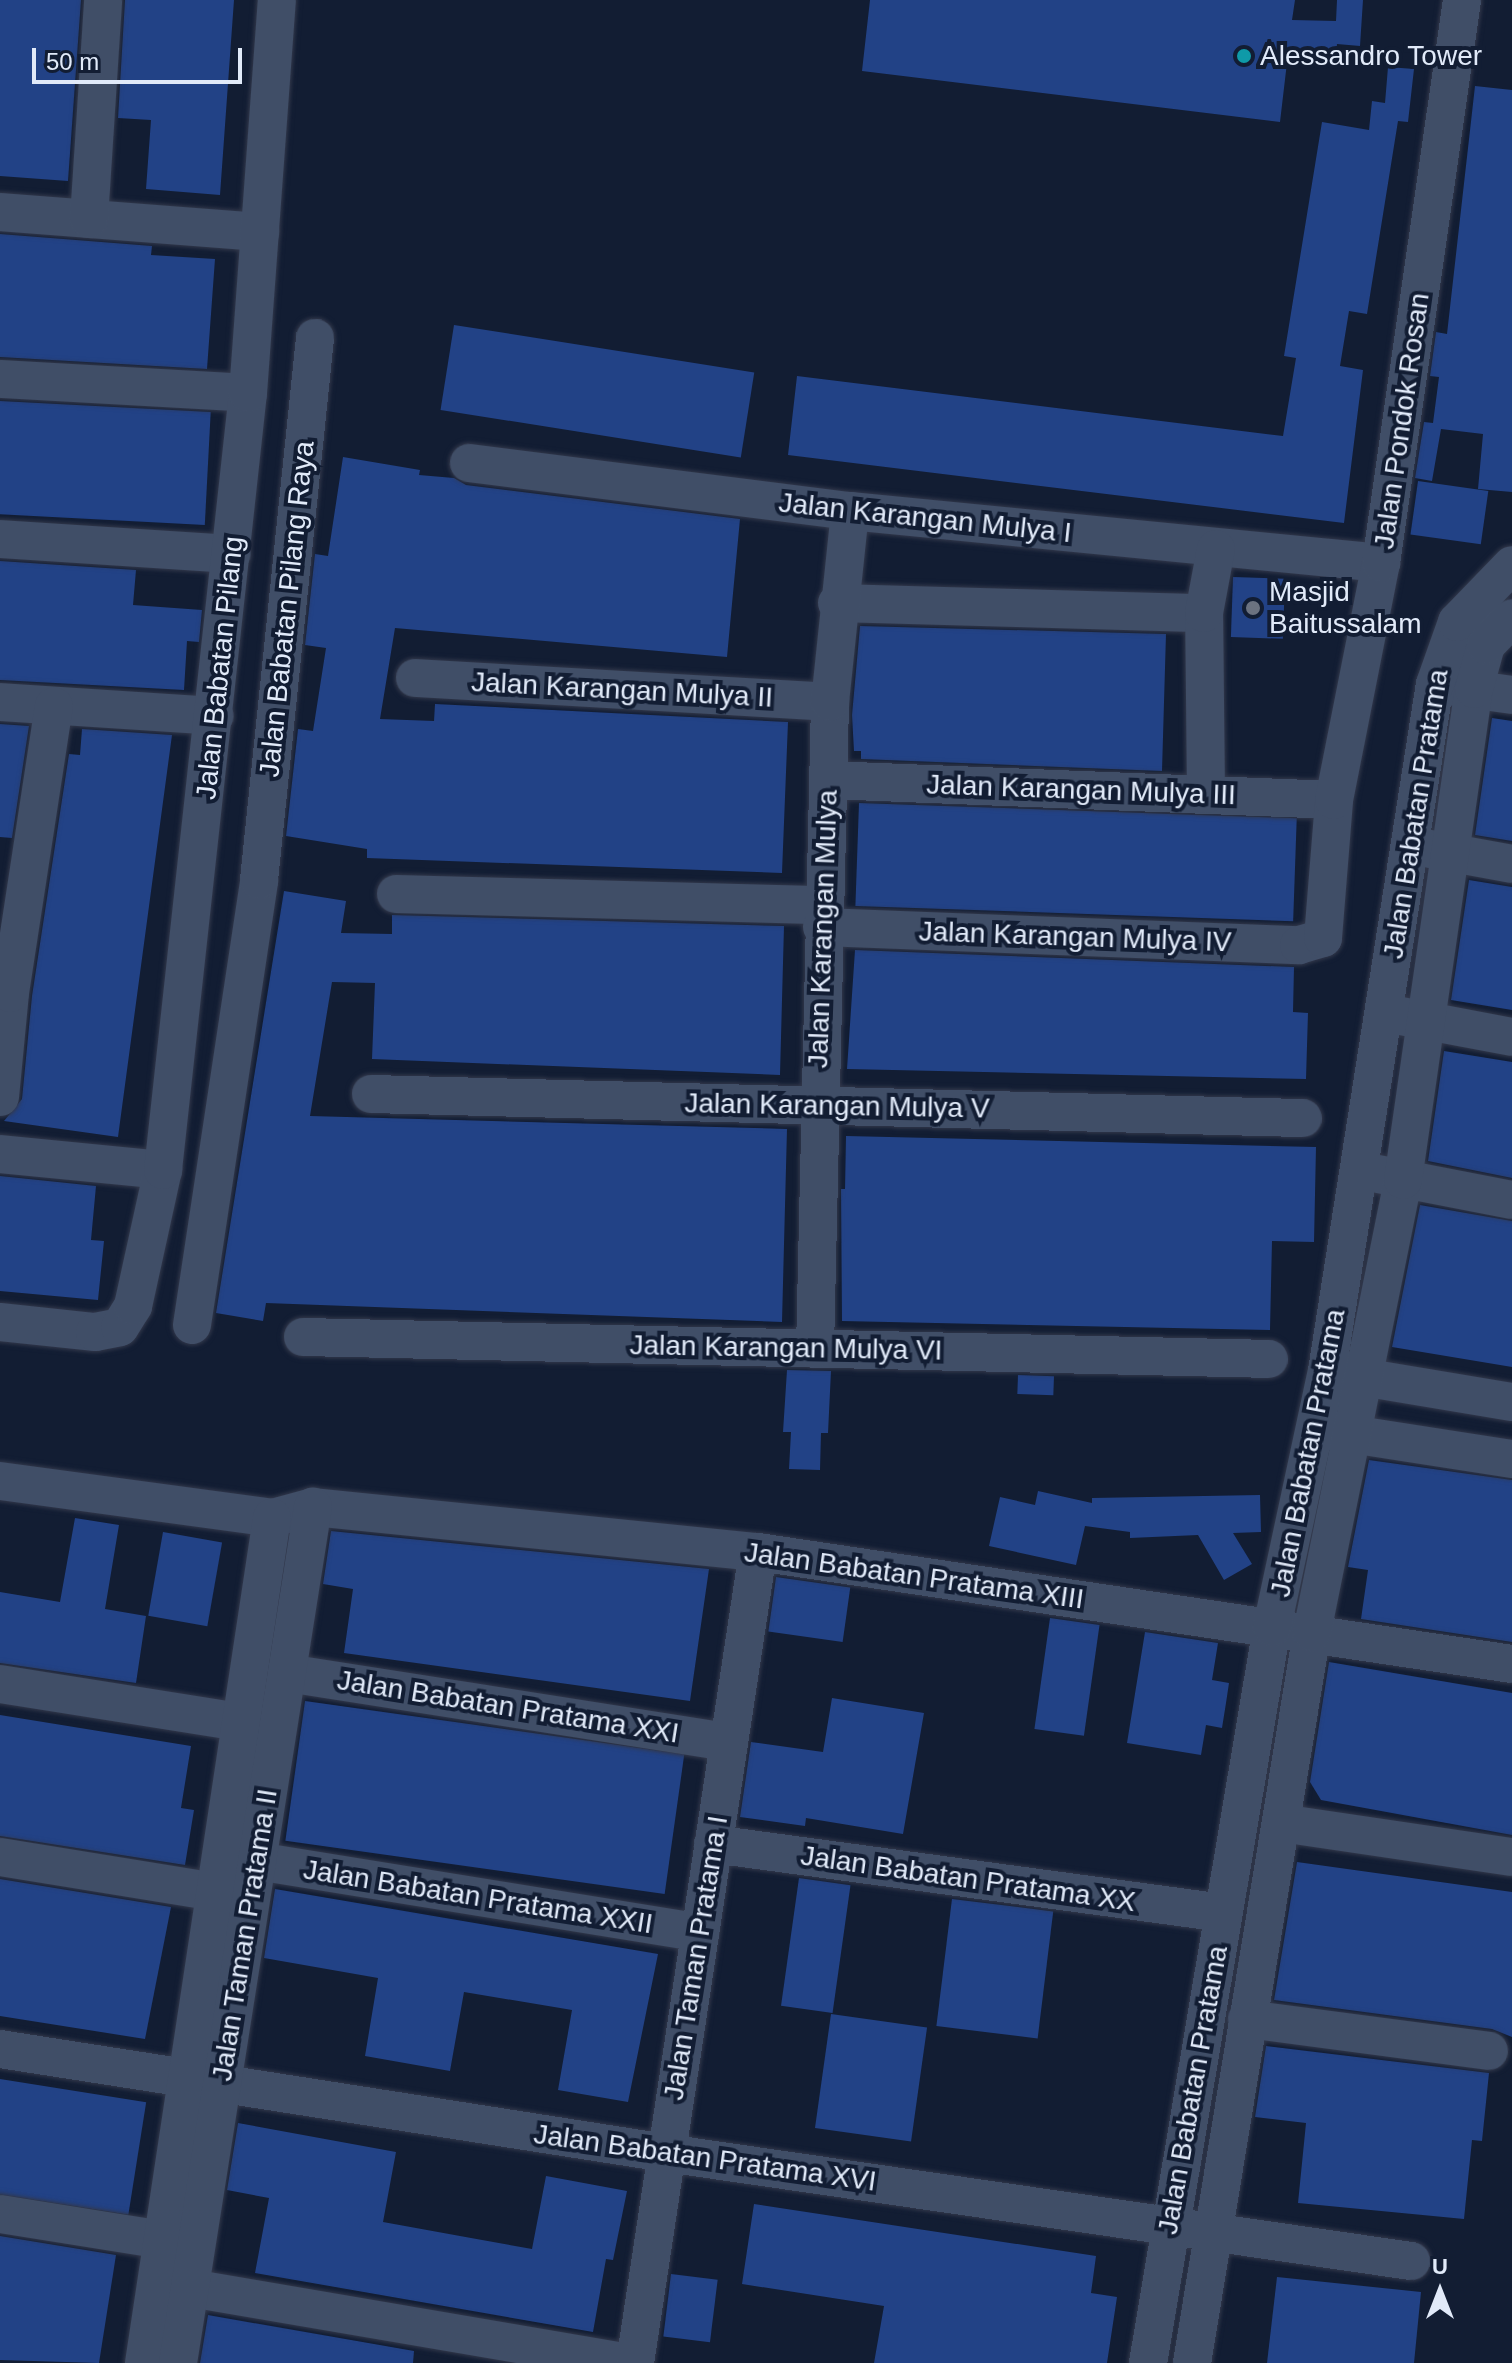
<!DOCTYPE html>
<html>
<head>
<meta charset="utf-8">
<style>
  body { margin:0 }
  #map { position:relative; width:1512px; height:2363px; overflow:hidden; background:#121d33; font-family:Helvetica,sans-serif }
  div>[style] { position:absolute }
  .building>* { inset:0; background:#224286; transform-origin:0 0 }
  .roads { filter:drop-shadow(0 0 2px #32384b) drop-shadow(0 0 2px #32384b) }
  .minor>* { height:38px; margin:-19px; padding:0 19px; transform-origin:19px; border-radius:19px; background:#404e67 }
  .dots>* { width:22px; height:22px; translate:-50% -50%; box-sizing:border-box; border:4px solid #121d33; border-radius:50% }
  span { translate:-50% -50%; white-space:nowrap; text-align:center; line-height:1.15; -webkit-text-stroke:8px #121d33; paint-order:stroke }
  .poi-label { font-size:28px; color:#e1eaf9 }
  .left { translate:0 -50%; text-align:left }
  .street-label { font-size:28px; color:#e1eaf9 }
  .north { position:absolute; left:1400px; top:2251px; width:80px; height:80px; -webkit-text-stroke:6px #121d33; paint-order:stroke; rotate:0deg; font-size:22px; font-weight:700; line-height:32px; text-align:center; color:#e1eaf9 }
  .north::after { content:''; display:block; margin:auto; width:28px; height:36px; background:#e1eaf9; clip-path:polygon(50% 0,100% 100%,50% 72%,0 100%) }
  .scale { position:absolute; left:32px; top:48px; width:210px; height:36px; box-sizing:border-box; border:4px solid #e1eaf9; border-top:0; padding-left:10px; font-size:24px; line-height:28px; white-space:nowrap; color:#e1eaf9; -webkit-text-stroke:6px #121d33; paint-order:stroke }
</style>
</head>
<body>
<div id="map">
  <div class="building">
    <i style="clip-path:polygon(0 0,81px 0,68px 181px,0 176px)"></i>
    <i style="clip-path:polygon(125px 0,234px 0,220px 195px,146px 189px,151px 120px,118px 118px)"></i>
    <i style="clip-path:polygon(870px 0,1295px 0,1292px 20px,1336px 21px,1337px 0,1363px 0,1360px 46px,1337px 44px,1336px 58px,1288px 54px,1280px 122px,862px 71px)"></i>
    <i style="clip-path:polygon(1388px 67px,1414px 69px,1408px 122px,1398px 121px,1367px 314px,1349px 311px,1340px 366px,1363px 370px,1344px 523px,788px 455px,797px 376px,1283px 436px,1296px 358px,1284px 356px,1322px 122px,1369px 130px,1372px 101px,1385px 103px)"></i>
    <i style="clip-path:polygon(1475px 86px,1512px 90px,1512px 492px,1478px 489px,1483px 434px,1441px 429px,1432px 481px,1415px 478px,1424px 422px,1433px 423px,1439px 377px,1430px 376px,1436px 332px,1447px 334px)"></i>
    <i style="clip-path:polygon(0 234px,152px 246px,151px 255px,215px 259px,207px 369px,0 357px)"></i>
    <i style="left:454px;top:325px;width:304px;height:86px;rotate:9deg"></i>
    <i style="left:0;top:401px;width:211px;height:113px;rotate:3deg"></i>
    <i style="clip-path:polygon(343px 457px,420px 470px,419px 475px,454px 478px,466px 485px,740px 519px,727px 657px,395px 628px,380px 719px,434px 721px,435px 704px,788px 722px,782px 873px,367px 858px,367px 849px,286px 836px,298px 729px,313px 731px,326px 648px,305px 645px,315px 554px,328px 556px)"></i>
    <i style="left:1418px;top:481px;width:71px;height:54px;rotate:8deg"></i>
    <i style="clip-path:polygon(0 561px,136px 570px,133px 605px,202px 610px,199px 642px,187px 641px,184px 690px,0 680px)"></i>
    <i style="left:1233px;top:577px;width:52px;height:60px;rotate:2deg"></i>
    <i style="clip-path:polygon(860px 626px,1166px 634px,1162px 771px,861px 759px,861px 751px,854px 751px,852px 715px)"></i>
    <i style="clip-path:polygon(1492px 718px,1512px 721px,1512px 841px,1475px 835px)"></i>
    <i style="clip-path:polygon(0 724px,29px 726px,12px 838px,0 837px)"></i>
    <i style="clip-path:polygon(82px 729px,172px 735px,118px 1137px,4px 1121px,22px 1099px,32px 996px,69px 754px,80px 755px)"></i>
    <i style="left:859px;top:803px;width:438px;height:103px;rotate:2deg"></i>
    <i style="clip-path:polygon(1469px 880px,1512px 887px,1512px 1010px,1451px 1000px)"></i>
    <i style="clip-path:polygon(284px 891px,346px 901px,341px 933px,392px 934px,392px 915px,784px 926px,780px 1075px,372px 1059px,375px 983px,332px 982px,310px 1116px,787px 1129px,782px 1322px,266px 1303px,263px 1321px,216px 1313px)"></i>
    <i style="clip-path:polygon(855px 950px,1294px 967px,1293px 1012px,1308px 1013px,1306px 1079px,847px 1069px)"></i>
    <i style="clip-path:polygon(1444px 1051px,1512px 1062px,1512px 1178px,1428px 1161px)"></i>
    <i style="clip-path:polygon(846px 1136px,1316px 1147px,1314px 1242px,1272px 1241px,1270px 1330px,842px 1321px,841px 1189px,845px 1189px)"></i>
    <i style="clip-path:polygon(0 1176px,96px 1186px,91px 1240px,104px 1241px,98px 1300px,0 1291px)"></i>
    <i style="clip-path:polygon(1420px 1205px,1512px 1221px,1512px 1367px,1392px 1347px)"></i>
    <i style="clip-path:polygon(787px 1370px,831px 1371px,828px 1433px,821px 1433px,820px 1470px,789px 1469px,791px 1432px,783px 1432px)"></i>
    <i style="left:1018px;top:1375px;width:36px;height:19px;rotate:2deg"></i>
    <i style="clip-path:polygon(1369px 1460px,1512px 1480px,1512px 1642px,1361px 1619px,1368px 1570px,1348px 1567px)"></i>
    <i style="clip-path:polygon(1038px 1491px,1092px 1503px,1092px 1498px,1260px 1495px,1261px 1532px,1233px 1533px,1252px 1564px,1224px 1580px,1198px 1535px,1130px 1538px,1130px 1532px,1085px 1526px,1076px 1565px,989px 1546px,1000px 1497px,1035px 1505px)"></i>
    <i style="clip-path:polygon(75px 1518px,119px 1525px,105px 1609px,146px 1616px,136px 1683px,0 1663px,0 1592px,60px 1602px)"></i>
    <i style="clip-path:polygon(331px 1531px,709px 1569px,690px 1701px,344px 1653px,353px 1589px,323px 1584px)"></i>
    <i style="left:163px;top:1532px;width:60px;height:85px;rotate:10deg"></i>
    <i style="left:776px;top:1577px;width:75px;height:55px;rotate:8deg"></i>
    <i style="left:1050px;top:1618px;width:50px;height:112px;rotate:8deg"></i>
    <i style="clip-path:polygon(1145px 1632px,1218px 1643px,1212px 1680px,1229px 1683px,1226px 1703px,1222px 1728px,1206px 1725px,1201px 1755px,1127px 1743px)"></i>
    <i style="clip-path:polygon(1329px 1662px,1512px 1693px,1512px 1835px,1321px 1800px,1310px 1782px)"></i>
    <i style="clip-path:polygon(832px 1698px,924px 1713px,903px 1834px,806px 1818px,805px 1826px,740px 1817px,751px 1742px,823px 1752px)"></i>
    <i style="left:305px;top:1701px;width:383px;height:141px;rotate:8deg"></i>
    <i style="clip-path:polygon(0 1715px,191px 1746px,181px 1808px,194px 1810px,185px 1865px,0 1836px)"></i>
    <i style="clip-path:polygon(1297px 1862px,1512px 1892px,1512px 2037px,1492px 2029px,1274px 2000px)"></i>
    <i style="left:799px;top:1878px;width:52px;height:129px;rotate:8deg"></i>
    <i style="clip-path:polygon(0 1879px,171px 1907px,145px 2039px,0 2016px)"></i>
    <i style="clip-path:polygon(275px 1889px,658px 1954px,628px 2102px,558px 2090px,572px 2010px,464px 1992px,450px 2071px,365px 2056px,378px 1978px,264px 1958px)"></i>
    <i style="left:952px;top:1899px;width:102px;height:128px;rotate:7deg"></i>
    <i style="left:831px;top:2014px;width:97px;height:115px;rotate:8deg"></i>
    <i style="clip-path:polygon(1266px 2046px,1489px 2073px,1482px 2141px,1472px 2140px,1464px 2219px,1298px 2203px,1306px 2123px,1255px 2117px)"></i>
    <i style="left:0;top:2079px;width:148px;height:114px;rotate:9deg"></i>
    <i style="clip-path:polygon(238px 2123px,396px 2152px,383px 2222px,471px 2238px,532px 2249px,546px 2176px,627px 2191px,613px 2260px,606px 2259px,593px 2332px,255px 2273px,269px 2198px,227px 2190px)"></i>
    <i style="clip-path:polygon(754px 2204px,1096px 2256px,1091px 2293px,1117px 2297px,1107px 2363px,874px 2363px,884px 2306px,742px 2284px)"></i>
    <i style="clip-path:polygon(0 2236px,116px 2255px,99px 2363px,0 2360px)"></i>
    <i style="left:671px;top:2274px;width:47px;height:63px;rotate:7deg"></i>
    <i style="clip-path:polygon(1277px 2277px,1421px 2292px,1414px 2363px,1267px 2363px)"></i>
    <i style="clip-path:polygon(208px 2315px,414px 2351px,413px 2363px,200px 2363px)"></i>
  </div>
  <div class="roads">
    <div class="minor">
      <i style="left:0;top:212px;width:261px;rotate:4.4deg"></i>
      <i style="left:89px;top:219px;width:219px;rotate:-86.3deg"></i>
      <i style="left:0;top:379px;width:248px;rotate:3.2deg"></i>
      <i style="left:469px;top:463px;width:384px;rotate:7.2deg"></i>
      <i style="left:850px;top:511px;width:534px;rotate:5.59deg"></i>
      <i style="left:0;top:539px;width:232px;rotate:3.7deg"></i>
      <i style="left:837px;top:603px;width:367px;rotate:1.6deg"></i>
      <i style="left:415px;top:678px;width:416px;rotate:3.3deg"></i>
      <i style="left:1448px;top:686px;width:65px;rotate:8deg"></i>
      <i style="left:0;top:702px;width:215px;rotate:3.7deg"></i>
      <i style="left:828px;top:780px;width:506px;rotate:2.26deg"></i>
      <i style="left:1206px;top:794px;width:181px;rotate:-90.6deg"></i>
      <i style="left:1204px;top:613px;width:65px;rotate:-79.4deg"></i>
      <i style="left:1425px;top:848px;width:88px;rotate:10.4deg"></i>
      <i style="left:396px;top:894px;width:428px;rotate:1.5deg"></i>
      <i style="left:822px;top:927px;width:477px;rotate:2.2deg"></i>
      <i style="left:1299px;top:945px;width:25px;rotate:-16deg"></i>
      <i style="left:1323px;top:938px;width:138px;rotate:-85.4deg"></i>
      <i style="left:1334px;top:800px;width:242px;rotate:-78.8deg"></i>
      <i style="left:1381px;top:563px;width:569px;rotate:-81.81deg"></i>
      <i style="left:1401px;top:1016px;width:113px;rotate:10.7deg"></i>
      <i style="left:371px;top:1094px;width:932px;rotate:1.48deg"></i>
      <i style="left:0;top:1097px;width:104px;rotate:-84.5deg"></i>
      <i style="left:10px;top:993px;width:290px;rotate:-81.3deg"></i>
      <i style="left:0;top:1154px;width:164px;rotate:5.6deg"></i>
      <i style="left:1378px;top:1174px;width:136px;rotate:11deg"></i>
      <i style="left:0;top:1322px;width:96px;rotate:6deg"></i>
      <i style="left:95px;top:1332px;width:25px;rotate:-11deg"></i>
      <i style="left:120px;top:1327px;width:25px;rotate:-58deg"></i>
      <i style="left:133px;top:1306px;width:139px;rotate:-77.6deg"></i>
      <i style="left:163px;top:1170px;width:782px;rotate:-83.76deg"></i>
      <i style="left:248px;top:393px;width:394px;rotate:-85.8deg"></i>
      <i style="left:192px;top:1325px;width:450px;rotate:-81.4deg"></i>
      <i style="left:259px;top:880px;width:545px;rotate:-84.1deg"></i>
      <i style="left:303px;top:1337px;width:966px;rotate:1.3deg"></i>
      <i style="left:815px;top:1349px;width:647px;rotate:-88.67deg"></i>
      <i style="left:830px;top:702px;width:192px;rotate:-84deg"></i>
      <i style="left:1338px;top:1373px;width:176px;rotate:9.5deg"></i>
      <i style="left:1325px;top:1430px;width:189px;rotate:8.8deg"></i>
      <i style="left:0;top:1481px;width:275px;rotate:7.7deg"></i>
      <i style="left:272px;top:1518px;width:42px;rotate:-15deg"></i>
      <i style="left:313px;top:1507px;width:447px;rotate:5.8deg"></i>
      <i style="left:758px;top:1552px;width:762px;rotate:8.45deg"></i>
      <i style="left:287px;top:1673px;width:447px;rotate:8.9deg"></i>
      <i style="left:0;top:1684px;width:244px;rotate:9deg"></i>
      <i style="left:1281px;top:1823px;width:233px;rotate:8.4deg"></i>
      <i style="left:713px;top:1844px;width:515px;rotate:7.7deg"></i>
      <i style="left:0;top:1857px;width:218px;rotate:9.2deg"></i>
      <i style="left:257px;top:1861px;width:449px;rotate:9.2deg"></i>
      <i style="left:1247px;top:2019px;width:244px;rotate:7.5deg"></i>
      <i style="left:0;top:2049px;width:674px;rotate:8.88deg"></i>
      <i style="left:666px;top:2153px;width:753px;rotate:8.25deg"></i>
      <i style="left:0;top:2214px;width:165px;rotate:9.1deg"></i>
      <i style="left:190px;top:2288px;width:446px;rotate:9.7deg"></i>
      <i style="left:144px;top:2363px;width:855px;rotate:-81.39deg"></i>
      <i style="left:178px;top:2363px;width:867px;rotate:-81.04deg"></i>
      <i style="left:635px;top:2363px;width:820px;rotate:-81.38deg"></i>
      <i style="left:1148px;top:2363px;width:746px;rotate:-80.44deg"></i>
      <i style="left:1272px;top:1627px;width:262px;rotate:-77.9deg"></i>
      <i style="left:1327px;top:1371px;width:695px;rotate:-81.07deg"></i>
      <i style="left:1435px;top:684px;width:66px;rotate:-70.5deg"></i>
      <i style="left:1457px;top:622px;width:79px;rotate:-46deg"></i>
      <i style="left:1192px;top:2363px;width:741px;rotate:-80.68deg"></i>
      <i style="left:1312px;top:1632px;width:461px;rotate:-78.6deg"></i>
      <i style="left:1403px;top:1180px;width:496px;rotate:-81.8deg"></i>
      <i style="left:1474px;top:689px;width:46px;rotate:-74.7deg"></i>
      <i style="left:1486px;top:645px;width:37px;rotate:-46deg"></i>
    </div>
  </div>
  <div class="dots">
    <i style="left:1244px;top:56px;background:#0f9aa8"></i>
    <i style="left:1253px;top:608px;background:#6b7280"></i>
  </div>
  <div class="poi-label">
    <span class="left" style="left:1260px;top:56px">Alessandro Tower</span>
    <span class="left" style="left:1269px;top:608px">Masjid<br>Baitussalam</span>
  </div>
  <div class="street-label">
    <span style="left:1402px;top:421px;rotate:-82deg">Jalan Pondok Rosan</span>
    <span style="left:925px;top:518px;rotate:6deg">Jalan Karangan Mulya I</span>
    <span style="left:287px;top:609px;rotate:-84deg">Jalan Babatan Pilang Raya</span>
    <span style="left:220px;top:668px;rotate:-84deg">Jalan Babatan Pilang</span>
    <span style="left:622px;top:690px;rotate:3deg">Jalan Karangan Mulya II</span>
    <span style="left:1081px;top:790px;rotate:2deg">Jalan Karangan Mulya III</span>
    <span style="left:1416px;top:814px;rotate:-81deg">Jalan Babatan Pratama</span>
    <span style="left:823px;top:929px;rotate:-88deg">Jalan Karangan Mulya</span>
    <span style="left:1075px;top:937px;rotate:2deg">Jalan Karangan Mulya IV</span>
    <span style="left:837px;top:1106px;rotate:1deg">Jalan Karangan Mulya V</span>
    <span style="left:786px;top:1348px;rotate:1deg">Jalan Karangan Mulya VI</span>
    <span style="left:1308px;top:1453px;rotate:-79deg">Jalan Babatan Pratama</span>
    <span style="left:914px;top:1576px;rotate:8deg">Jalan Babatan Pratama XIII</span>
    <span style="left:508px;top:1707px;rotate:9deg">Jalan Babatan Pratama XXI</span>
    <span style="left:968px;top:1879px;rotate:8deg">Jalan Babatan Pratama XX</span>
    <span style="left:478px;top:1897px;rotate:9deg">Jalan Babatan Pratama XXII</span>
    <span style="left:245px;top:1935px;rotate:-81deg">Jalan Taman Pratama II</span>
    <span style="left:696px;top:1958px;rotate:-81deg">Jalan Taman Pratama I</span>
    <span style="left:1193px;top:2090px;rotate:-80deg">Jalan Babatan Pratama</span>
    <span style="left:705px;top:2158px;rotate:8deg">Jalan Babatan Pratama XVI</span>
  </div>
  <div class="north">U</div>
  <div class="scale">50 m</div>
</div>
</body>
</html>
